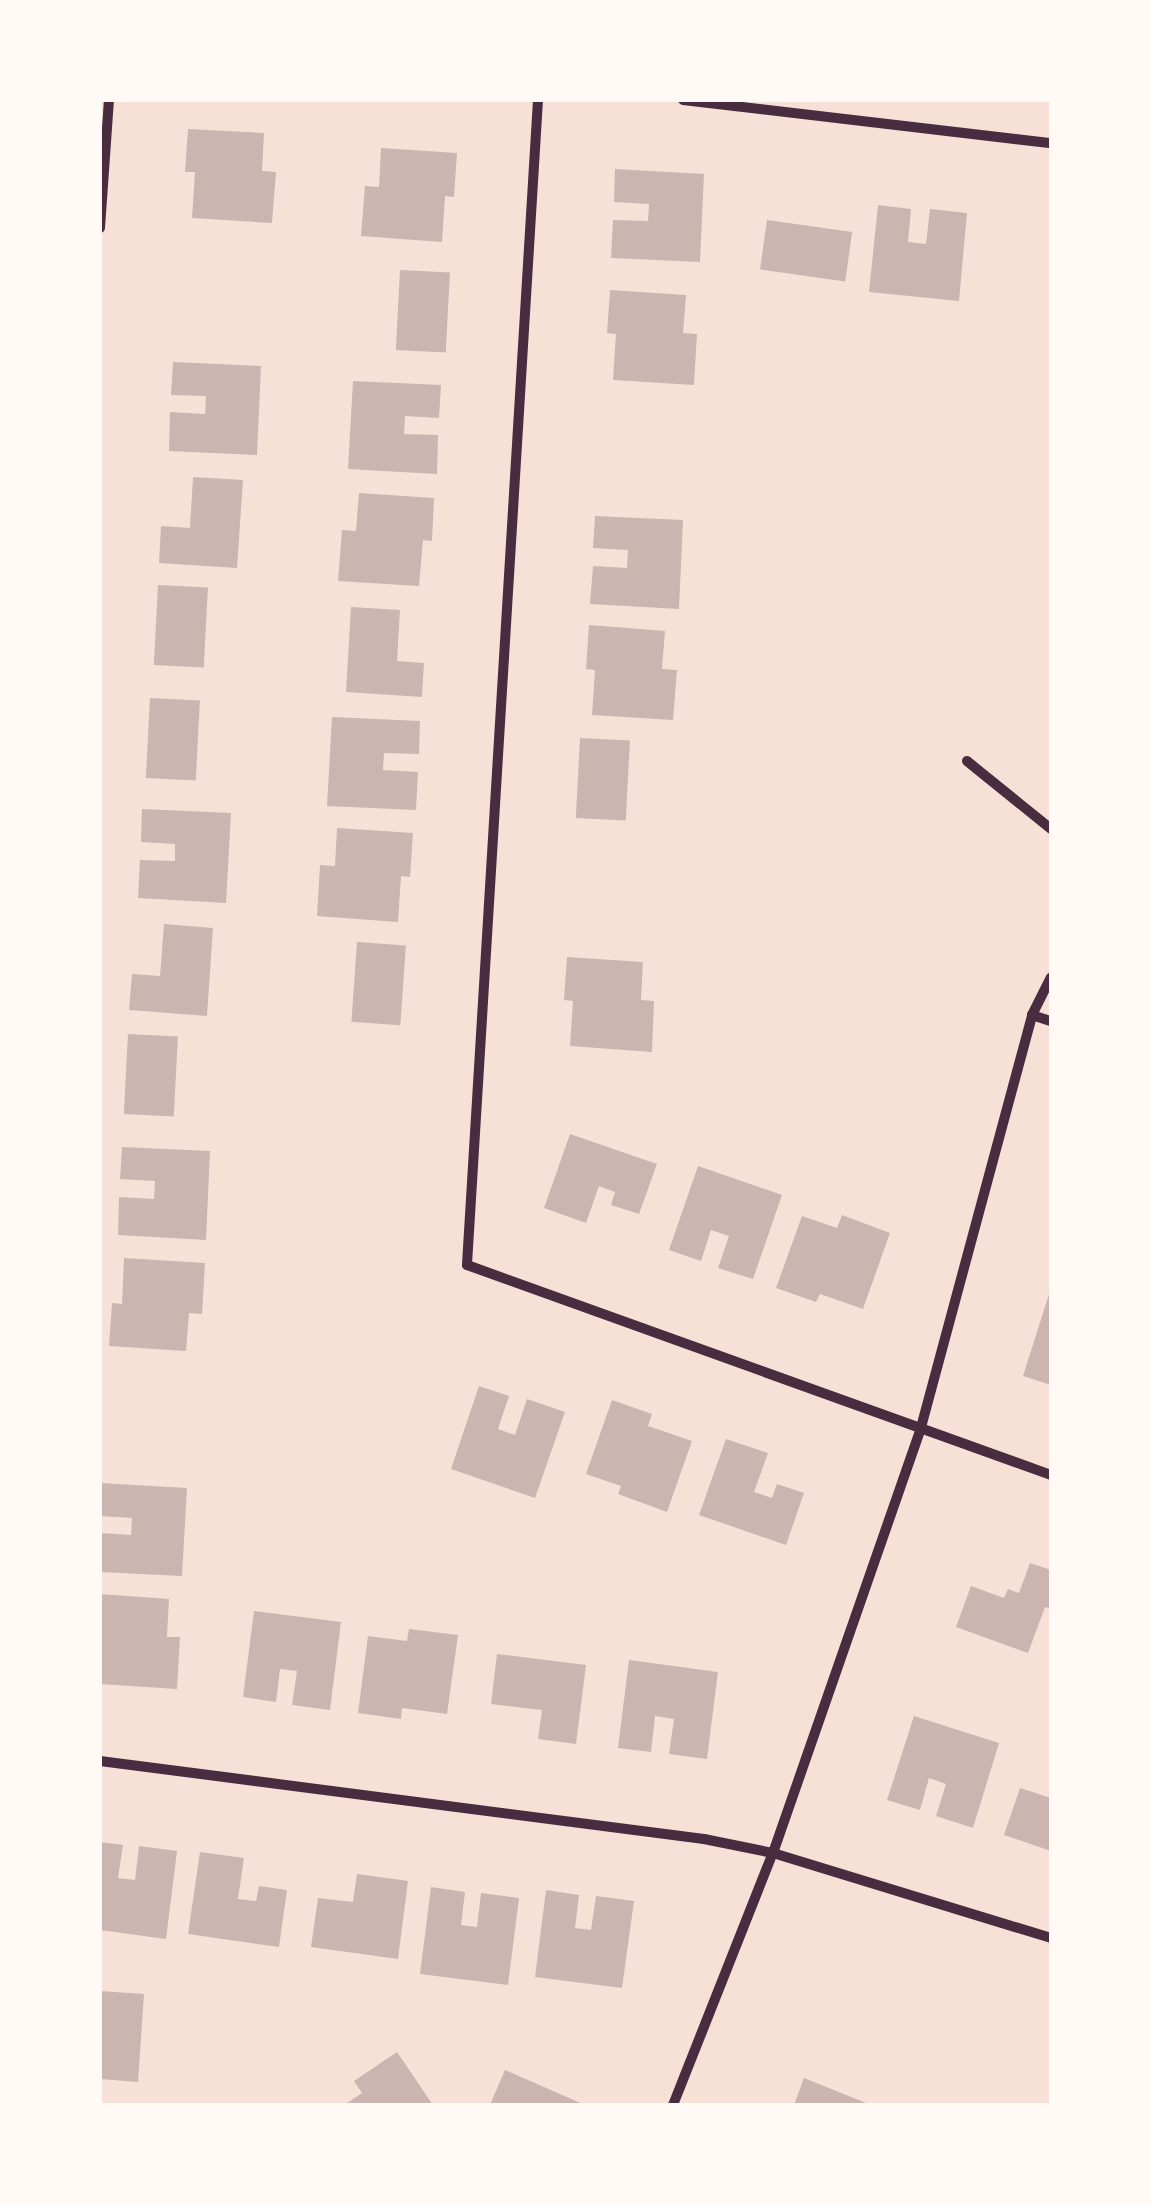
<!DOCTYPE html>
<html>
<head>
<meta charset="utf-8">
<style>
  body { margin:0 }
  #map { position:relative; width:1151px; height:2205px; overflow:hidden; background:#f7e1d7; font-family:Karla,sans-serif }
  div>[style] { position:absolute }
  .building>* { inset:0; background:#ccb4b1; transform-origin:0 0 }
  .minor>* { height:10px; margin:-5px; padding:0 5px; transform-origin:5px; border-radius:5px; background:#4a2c40 }
  span { translate:-50% -50%; white-space:nowrap; text-align:center; line-height:1.15; -webkit-text-stroke:10px #fffaf5; paint-order:stroke }
  .frame { position:absolute; inset:0; border:102px solid #fffaf5; pointer-events:none }
</style>
</head>
<body>
<div id="map">
  <div class="building">
    <i style="clip-path:polygon(188px 129px,264px 133px,262px 171px,276px 172px,272px 223px,192px 218px,195px 172px,185px 172px)"></i>
    <i style="clip-path:polygon(381px 148px,457px 153px,454px 197px,445px 196px,442px 242px,361px 236px,365px 186px,379px 187px)"></i>
    <i style="clip-path:polygon(615px 169px,704px 174px,700px 262px,611px 258px,613px 220px,648px 221px,649px 204px,614px 202px)"></i>
    <i style="clip-path:polygon(878px 205px,911px 209px,908px 242px,926px 244px,930px 209px,967px 213px,959px 301px,869px 292px)"></i>
    <i style="left:767px;top:220px;width:86px;height:50px;rotate:8deg"></i>
    <i style="left:400px;top:270px;width:50px;height:80px;rotate:3deg"></i>
    <i style="clip-path:polygon(610px 290px,686px 295px,683px 333px,697px 334px,694px 385px,613px 380px,616px 334px,607px 333px)"></i>
    <i style="clip-path:polygon(173px 362px,261px 366px,257px 455px,169px 451px,170px 412px,205px 414px,206px 396px,171px 395px)"></i>
    <i style="clip-path:polygon(353px 381px,441px 385px,439px 418px,405px 416px,404px 434px,438px 435px,437px 474px,348px 469px)"></i>
    <i style="clip-path:polygon(193px 477px,243px 480px,237px 568px,159px 563px,161px 526px,190px 528px)"></i>
    <i style="clip-path:polygon(359px 493px,434px 498px,432px 541px,423px 540px,419px 586px,338px 581px,342px 530px,356px 531px)"></i>
    <i style="clip-path:polygon(595px 516px,683px 520px,679px 609px,590px 604px,593px 566px,627px 568px,628px 550px,593px 548px)"></i>
    <i style="left:158px;top:585px;width:50px;height:80px;rotate:3deg"></i>
    <i style="clip-path:polygon(351px 607px,400px 610px,397px 661px,424px 663px,422px 697px,346px 692px)"></i>
    <i style="clip-path:polygon(589px 625px,665px 631px,662px 669px,677px 670px,673px 720px,592px 715px,595px 670px,586px 669px)"></i>
    <i style="left:150px;top:698px;width:50px;height:80px;rotate:3deg"></i>
    <i style="clip-path:polygon(332px 717px,420px 721px,419px 754px,384px 753px,383px 770px,418px 772px,416px 810px,327px 806px)"></i>
    <i style="left:580px;top:738px;width:50px;height:80px;rotate:3deg"></i>
    <i style="clip-path:polygon(142px 809px,231px 813px,226px 903px,138px 898px,140px 860px,175px 861px,175px 844px,141px 842px)"></i>
    <i style="clip-path:polygon(337px 828px,413px 833px,410px 877px,401px 876px,398px 922px,317px 916px,320px 865px,335px 866px)"></i>
    <i style="clip-path:polygon(164px 924px,213px 928px,207px 1016px,129px 1010px,132px 974px,160px 976px)"></i>
    <i style="left:357px;top:942px;width:49px;height:80px;rotate:4deg"></i>
    <i style="clip-path:polygon(567px 957px,643px 962px,641px 1000px,654px 1001px,652px 1052px,570px 1046px,573px 1001px,564px 1000px)"></i>
    <i style="left:128px;top:1034px;width:50px;height:80px;rotate:3deg"></i>
    <i style="clip-path:polygon(570px 1134px,657px 1164px,639px 1214px,611px 1205px,615px 1192px,599px 1186px,586px 1223px,544px 1208px)"></i>
    <i style="clip-path:polygon(122px 1147px,210px 1151px,206px 1240px,118px 1235px,119px 1197px,154px 1199px,155px 1181px,120px 1179px)"></i>
    <i style="clip-path:polygon(698px 1166px,782px 1195px,753px 1279px,718px 1268px,729px 1236px,711px 1230px,701px 1261px,669px 1250px)"></i>
    <i style="clip-path:polygon(842px 1215px,890px 1233px,863px 1309px,820px 1294px,816px 1302px,776px 1288px,802px 1216px,837px 1228px)"></i>
    <i style="clip-path:polygon(124px 1258px,205px 1263px,202px 1314px,189px 1313px,186px 1351px,109px 1346px,112px 1303px,122px 1304px)"></i>
    <i style="clip-path:polygon(1050px 1291px,1051px 1291px,1051px 1385px,1023px 1376px)"></i>
    <i style="clip-path:polygon(479px 1386px,509px 1396px,498px 1429px,515px 1435px,527px 1399px,565px 1412px,535px 1498px,451px 1469px)"></i>
    <i style="clip-path:polygon(612px 1400px,652px 1414px,648px 1426px,692px 1441px,667px 1512px,618px 1494px,621px 1486px,586px 1474px)"></i>
    <i style="clip-path:polygon(726px 1439px,768px 1453px,754px 1492px,772px 1498px,777px 1484px,804px 1493px,786px 1545px,699px 1515px)"></i>
    <i style="clip-path:polygon(100px 1483px,187px 1488px,182px 1576px,100px 1572px,100px 1533px,131px 1535px,132px 1518px,100px 1516px)"></i>
    <i style="clip-path:polygon(1030px 1563px,1051px 1570px,1051px 1609px,1045px 1607px,1028px 1653px,956px 1627px,971px 1586px,1004px 1598px,1008px 1589px,1019px 1593px)"></i>
    <i style="clip-path:polygon(100px 1594px,169px 1599px,167px 1637px,180px 1637px,177px 1689px,100px 1684px)"></i>
    <i style="clip-path:polygon(254px 1611px,341px 1622px,330px 1710px,292px 1705px,297px 1671px,280px 1669px,276px 1702px,243px 1697px)"></i>
    <i style="clip-path:polygon(409px 1629px,458px 1635px,447px 1714px,402px 1708px,401px 1719px,358px 1713px,368px 1636px,407px 1641px)"></i>
    <i style="clip-path:polygon(497px 1654px,586px 1665px,576px 1744px,538px 1739px,542px 1710px,491px 1704px)"></i>
    <i style="clip-path:polygon(629px 1660px,718px 1672px,707px 1759px,669px 1754px,674px 1719px,655px 1716px,651px 1752px,618px 1748px)"></i>
    <i style="clip-path:polygon(914px 1716px,999px 1743px,973px 1828px,936px 1816px,946px 1784px,929px 1778px,920px 1810px,887px 1800px)"></i>
    <i style="clip-path:polygon(1020px 1788px,1051px 1798px,1051px 1851px,1004px 1835px)"></i>
    <i style="clip-path:polygon(100px 1842px,123px 1845px,118px 1878px,135px 1880px,139px 1846px,177px 1851px,166px 1939px,100px 1930px)"></i>
    <i style="clip-path:polygon(200px 1852px,244px 1858px,238px 1899px,256px 1901px,259px 1886px,287px 1890px,279px 1947px,188px 1934px)"></i>
    <i style="clip-path:polygon(357px 1874px,408px 1881px,398px 1959px,311px 1947px,318px 1898px,353px 1902px)"></i>
    <i style="clip-path:polygon(431px 1887px,465px 1892px,461px 1925px,477px 1927px,481px 1893px,519px 1898px,508px 1985px,420px 1974px)"></i>
    <i style="clip-path:polygon(546px 1890px,579px 1895px,575px 1928px,591px 1930px,596px 1896px,634px 1901px,622px 1988px,535px 1977px)"></i>
    <i style="clip-path:polygon(100px 1991px,144px 1994px,138px 2082px,100px 2079px)"></i>
    <i style="clip-path:polygon(397px 2052px,433px 2105px,344px 2105px,362px 2093px,354px 2081px)"></i>
    <i style="clip-path:polygon(505px 2070px,585px 2105px,490px 2105px)"></i>
    <i style="clip-path:polygon(804px 2078px,871px 2105px,794px 2105px)"></i>
  </div>
  <div class="minor">
    <i style="left:538px;top:100px;width:1167px;rotate:93.49deg"></i>
    <i style="left:467px;top:1265px;width:621px;rotate:19.78deg"></i>
    <i style="left:683px;top:100px;width:371px;rotate:6.7deg"></i>
    <i style="left:100px;top:228px;width:128px;rotate:-86deg"></i>
    <i style="left:967px;top:761px;width:108px;rotate:39deg"></i>
    <i style="left:1032px;top:1015px;width:20px;rotate:18deg"></i>
    <i style="left:100px;top:1761px;width:609px;rotate:7.36deg"></i>
    <i style="left:704px;top:1839px;width:70px;rotate:11.5deg"></i>
    <i style="left:773px;top:1853px;width:291px;rotate:17deg"></i>
    <i style="left:673px;top:2105px;width:271px;rotate:-68.4deg"></i>
    <i style="left:773px;top:1853px;width:447px;rotate:-70.8deg"></i>
    <i style="left:920px;top:1431px;width:431px;rotate:-74.9deg"></i>
    <i style="left:1032px;top:1015px;width:42px;rotate:-63.4deg"></i>
  </div>
  <div class="frame"></div>
</div>
</body>
</html>
